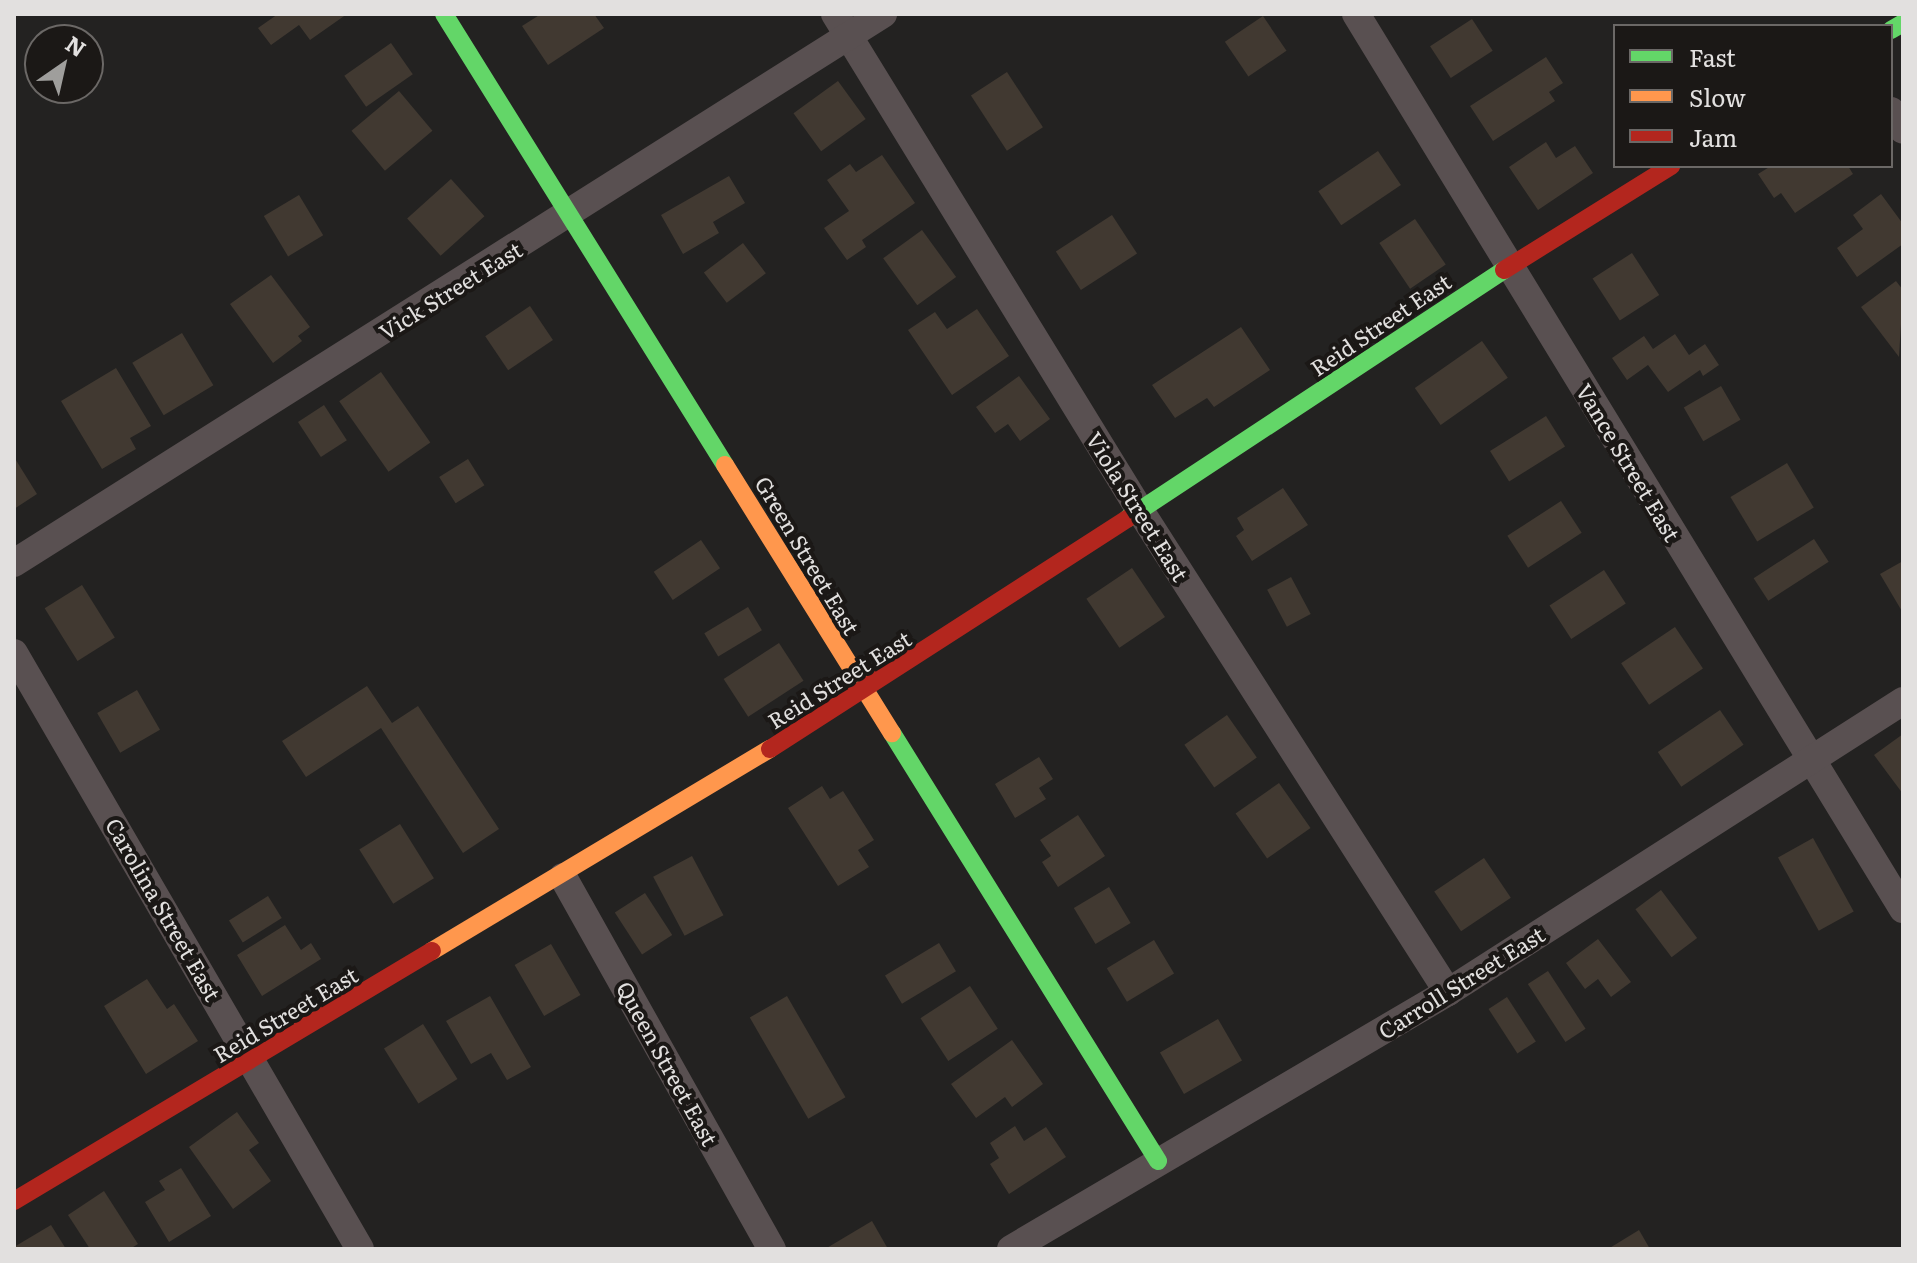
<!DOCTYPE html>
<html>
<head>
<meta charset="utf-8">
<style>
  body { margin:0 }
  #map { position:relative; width:1917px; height:1263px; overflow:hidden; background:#232221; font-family:Literata,serif }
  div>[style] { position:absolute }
  .building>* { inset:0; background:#413931; transform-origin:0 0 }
  .street>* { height:28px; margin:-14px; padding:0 14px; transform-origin:14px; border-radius:14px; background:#595051 }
  .fast>* { height:18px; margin:-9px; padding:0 9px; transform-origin:9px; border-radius:9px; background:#63d668 }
  .slow>* { height:18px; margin:-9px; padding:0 9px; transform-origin:9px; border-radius:9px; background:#ff974d }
  .jam>* { height:18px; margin:-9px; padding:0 9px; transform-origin:9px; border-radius:9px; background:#b3261e }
  span { translate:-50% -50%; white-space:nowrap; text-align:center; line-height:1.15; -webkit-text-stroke:8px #1b1816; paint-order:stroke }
  .street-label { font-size:22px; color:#e2e0df }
  .frame { position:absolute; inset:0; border:16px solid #e2e0df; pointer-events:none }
  .legend { position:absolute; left:1613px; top:24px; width:280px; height:144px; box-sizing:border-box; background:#1b1816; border:2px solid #6b6866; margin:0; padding:10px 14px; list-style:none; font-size:24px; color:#e2e0df }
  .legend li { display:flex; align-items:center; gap:16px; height:40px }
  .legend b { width:40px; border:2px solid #6b6866 }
  .north { position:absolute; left:24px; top:24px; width:80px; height:80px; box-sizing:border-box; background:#1b1816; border:2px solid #6b6866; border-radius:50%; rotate:34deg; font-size:22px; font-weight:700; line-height:32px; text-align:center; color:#e2e0df }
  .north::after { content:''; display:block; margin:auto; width:28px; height:36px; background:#9f9e9c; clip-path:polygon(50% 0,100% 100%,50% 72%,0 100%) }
</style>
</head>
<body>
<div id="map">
  <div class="building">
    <i style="clip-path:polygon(278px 14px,347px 14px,310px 40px,299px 25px,271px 45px,258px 28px)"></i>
    <i style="clip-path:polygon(541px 14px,594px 14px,604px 28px,548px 65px,522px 26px)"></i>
    <i style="left:1263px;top:16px;width:42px;height:46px;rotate:56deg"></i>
    <i style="left:1472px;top:19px;width:38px;height:50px;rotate:57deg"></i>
    <i style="left:391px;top:43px;width:38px;height:57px;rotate:55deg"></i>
    <i style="clip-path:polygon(1546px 57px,1563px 83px,1549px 92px,1555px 101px,1493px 141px,1470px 106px)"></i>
    <i style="left:1007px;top:72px;width:66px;height:43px;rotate:57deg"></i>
    <i style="left:838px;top:81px;width:47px;height:55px;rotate:54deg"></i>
    <i style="left:399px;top:91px;width:52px;height:62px;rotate:50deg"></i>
    <i style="clip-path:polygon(1546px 142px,1556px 158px,1575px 146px,1593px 173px,1538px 210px,1509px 167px)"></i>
    <i style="left:1378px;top:151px;width:41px;height:72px;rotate:56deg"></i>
    <i style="clip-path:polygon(882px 155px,915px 203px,862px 240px,866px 247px,847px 260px,824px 228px,849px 211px,827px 180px,850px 164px,856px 172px)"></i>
    <i style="clip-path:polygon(1771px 166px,1848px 166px,1853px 174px,1795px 213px,1781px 193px,1774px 198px,1758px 174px)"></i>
    <i style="clip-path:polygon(729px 176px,745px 203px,713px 222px,719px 233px,683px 254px,661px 215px)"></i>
    <i style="left:451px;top:179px;width:50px;height:59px;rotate:48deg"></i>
    <i style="clip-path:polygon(1881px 194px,1903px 224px,1903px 244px,1857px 277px,1837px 248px,1863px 229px,1853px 215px)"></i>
    <i style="left:299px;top:195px;width:47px;height:41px;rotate:59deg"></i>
    <i style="left:1112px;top:215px;width:46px;height:67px;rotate:57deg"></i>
    <i style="left:1415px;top:219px;width:55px;height:43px;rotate:56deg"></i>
    <i style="left:922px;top:230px;width:58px;height:48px;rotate:54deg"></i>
    <i style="left:743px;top:243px;width:38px;height:49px;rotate:53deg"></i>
    <i style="left:1632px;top:253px;width:50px;height:47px;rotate:57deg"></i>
    <i style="clip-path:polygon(271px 275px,310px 327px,298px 336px,302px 341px,273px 363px,230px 304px)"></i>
    <i style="clip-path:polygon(1896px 281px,1903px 290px,1899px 357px,1861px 307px)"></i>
    <i style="left:530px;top:306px;width:41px;height:54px;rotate:56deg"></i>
    <i style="clip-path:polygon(977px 309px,1009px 356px,952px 395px,908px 330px,935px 312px,947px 329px)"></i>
    <i style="clip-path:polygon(1241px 327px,1270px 370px,1214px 407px,1207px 398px,1175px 418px,1152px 385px)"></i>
    <i style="left:182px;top:333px;width:61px;height:58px;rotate:59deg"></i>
    <i style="clip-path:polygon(1675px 334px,1689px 355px,1705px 344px,1719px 365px,1703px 376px,1700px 370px,1668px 392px,1648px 365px,1627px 380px,1612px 358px,1644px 336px,1653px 349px)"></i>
    <i style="left:1482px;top:341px;width:45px;height:82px;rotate:55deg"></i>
    <i style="clip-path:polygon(116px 368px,151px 426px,130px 438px,136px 449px,102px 469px,61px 401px)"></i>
    <i style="left:381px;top:372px;width:86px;height:51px;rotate:55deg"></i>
    <i style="clip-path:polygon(1019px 376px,1050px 419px,1020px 441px,1008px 424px,995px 433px,976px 407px)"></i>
    <i style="left:1721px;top:386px;width:39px;height:43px;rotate:60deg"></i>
    <i style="left:324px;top:405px;width:42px;height:31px;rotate:57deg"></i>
    <i style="left:1546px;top:416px;width:36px;height:66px;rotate:58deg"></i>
    <i style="clip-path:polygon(14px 457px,37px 494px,14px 509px)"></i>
    <i style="left:468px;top:459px;width:31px;height:34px;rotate:58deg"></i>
    <i style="left:1787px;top:463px;width:52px;height:66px;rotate:59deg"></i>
    <i style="clip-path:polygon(1283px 488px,1308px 525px,1252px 561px,1236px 536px,1244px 530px,1237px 518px)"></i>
    <i style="left:1561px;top:501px;width:38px;height:64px;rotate:57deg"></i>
    <i style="left:1814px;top:539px;width:27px;height:72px;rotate:57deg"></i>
    <i style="left:701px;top:540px;width:34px;height:57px;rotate:56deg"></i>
    <i style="clip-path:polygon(1903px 561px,1903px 613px,1880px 574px)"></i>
    <i style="left:1132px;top:568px;width:59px;height:55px;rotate:56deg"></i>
    <i style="left:1604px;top:570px;width:40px;height:65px;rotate:57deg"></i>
    <i style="left:1291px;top:577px;width:42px;height:27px;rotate:62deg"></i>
    <i style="left:82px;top:585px;width:62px;height:44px;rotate:58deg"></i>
    <i style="left:748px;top:607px;width:27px;height:51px;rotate:59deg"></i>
    <i style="left:1675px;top:627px;width:50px;height:65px;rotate:56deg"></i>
    <i style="left:779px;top:643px;width:45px;height:66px;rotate:57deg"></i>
    <i style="clip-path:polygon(367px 686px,392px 723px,418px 706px,499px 829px,463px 853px,381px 728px,306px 777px,282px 741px)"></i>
    <i style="left:137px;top:690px;width:46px;height:46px;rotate:60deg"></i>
    <i style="left:1720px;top:710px;width:42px;height:75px;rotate:56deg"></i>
    <i style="left:1227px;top:715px;width:52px;height:52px;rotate:55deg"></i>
    <i style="clip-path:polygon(1903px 734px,1903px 794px,1874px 755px)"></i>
    <i style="clip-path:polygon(1039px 757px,1053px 779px,1039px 788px,1046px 799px,1015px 818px,995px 784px)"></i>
    <i style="left:1279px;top:783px;width:55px;height:53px;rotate:55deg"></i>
    <i style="clip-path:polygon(822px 786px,830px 799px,843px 791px,874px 840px,858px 850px,869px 867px,838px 886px,788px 808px)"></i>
    <i style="clip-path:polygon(1078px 815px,1105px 856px,1058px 887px,1042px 862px,1051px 856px,1040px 840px)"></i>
    <i style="left:400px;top:824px;width:64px;height:48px;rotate:58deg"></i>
    <i style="left:1813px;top:838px;width:84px;height:40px;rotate:61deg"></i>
    <i style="left:692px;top:856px;width:67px;height:44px;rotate:62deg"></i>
    <i style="left:1484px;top:858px;width:48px;height:60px;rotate:56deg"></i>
    <i style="left:1109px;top:887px;width:42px;height:41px;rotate:59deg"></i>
    <i style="left:1661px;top:890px;width:60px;height:32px;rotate:53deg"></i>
    <i style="left:645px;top:893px;width:50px;height:36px;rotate:57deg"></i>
    <i style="left:268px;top:896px;width:26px;height:46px;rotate:58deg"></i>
    <i style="clip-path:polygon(285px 925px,301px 950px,311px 943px,321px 959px,262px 996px,237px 955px)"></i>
    <i style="clip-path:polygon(1598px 939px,1631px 982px,1611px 997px,1598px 979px,1585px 989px,1566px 963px)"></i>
    <i style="left:1154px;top:940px;width:39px;height:55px;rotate:59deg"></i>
    <i style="left:939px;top:943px;width:33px;height:63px;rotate:59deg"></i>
    <i style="left:551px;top:944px;width:59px;height:42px;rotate:60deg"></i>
    <i style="left:1548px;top:971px;width:69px;height:24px;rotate:57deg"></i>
    <i style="clip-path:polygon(147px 979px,167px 1009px,174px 1004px,198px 1041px,146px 1074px,104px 1006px)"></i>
    <i style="left:970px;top:986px;width:51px;height:59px;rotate:57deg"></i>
    <i style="clip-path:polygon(490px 996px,531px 1067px,507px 1080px,491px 1053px,471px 1064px,446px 1021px)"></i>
    <i style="left:787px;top:996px;width:117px;height:43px;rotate:60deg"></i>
    <i style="left:1507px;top:997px;width:53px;height:22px;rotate:57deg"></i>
    <i style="left:1218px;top:1019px;width:48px;height:67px;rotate:60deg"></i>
    <i style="left:423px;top:1024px;width:65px;height:46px;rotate:58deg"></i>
    <i style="clip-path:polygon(1012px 1040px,1043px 1084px,1012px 1107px,1005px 1097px,976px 1118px,951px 1084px)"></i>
    <i style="clip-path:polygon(237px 1112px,259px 1143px,249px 1150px,271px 1181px,233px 1209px,189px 1147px)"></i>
    <i style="clip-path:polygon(1015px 1126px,1024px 1141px,1046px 1127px,1066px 1157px,1009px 1194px,990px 1164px,999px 1158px,990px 1143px)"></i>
    <i style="clip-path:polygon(181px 1168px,211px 1216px,169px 1242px,145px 1202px,165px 1190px,159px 1181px)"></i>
    <i style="clip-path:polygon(104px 1191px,138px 1244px,130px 1249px,90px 1249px,68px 1215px)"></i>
    <i style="clip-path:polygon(872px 1221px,888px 1249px,825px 1249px)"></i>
    <i style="clip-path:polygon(51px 1225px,66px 1249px,14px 1249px,14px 1247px)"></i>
    <i style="clip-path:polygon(1639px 1230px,1650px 1249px,1608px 1249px)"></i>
  </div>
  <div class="street">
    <i style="left:835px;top:14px;width:584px;rotate:58.43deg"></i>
    <i style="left:1141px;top:512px;width:570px;rotate:57.4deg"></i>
    <i style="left:1356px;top:14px;width:1049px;rotate:58.57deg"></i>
    <i style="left:1891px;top:111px;width:22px;rotate:58deg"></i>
    <i style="left:14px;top:563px;width:1028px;rotate:-32.28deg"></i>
    <i style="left:14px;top:653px;width:689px;rotate:59.86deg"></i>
    <i style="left:563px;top:877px;width:427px;rotate:60.7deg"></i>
    <i style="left:1011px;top:1249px;width:507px;rotate:-30.46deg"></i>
    <i style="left:1448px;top:992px;width:540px;rotate:-32.6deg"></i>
  </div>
  <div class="fast">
    <i style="left:444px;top:14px;width:531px;rotate:58.07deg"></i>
    <i style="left:1891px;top:30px;width:14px;rotate:-30deg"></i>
    <i style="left:1128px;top:518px;width:450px;rotate:-33.4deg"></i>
    <i style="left:892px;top:733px;width:504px;rotate:58.14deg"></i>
  </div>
  <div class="slow">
    <i style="left:725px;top:465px;width:316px;rotate:58.1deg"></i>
    <i style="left:432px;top:951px;width:394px;rotate:-30.9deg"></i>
  </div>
  <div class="jam">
    <i style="left:1504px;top:270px;width:197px;rotate:-31.9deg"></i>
    <i style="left:770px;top:749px;width:426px;rotate:-32.8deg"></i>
    <i style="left:14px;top:1201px;width:487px;rotate:-30.9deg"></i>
  </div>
  <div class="street-label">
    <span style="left:450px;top:290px;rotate:-32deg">Vick Street East</span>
    <span style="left:1380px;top:324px;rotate:-34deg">Reid Street East</span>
    <span style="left:1629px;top:462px;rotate:59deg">Vance Street East</span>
    <span style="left:1138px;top:506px;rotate:58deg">Viola Street East</span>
    <span style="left:808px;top:555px;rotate:59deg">Green Street East</span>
    <span style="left:839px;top:679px;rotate:-32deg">Reid Street East</span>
    <span style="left:164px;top:909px;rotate:60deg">Carolina Street East</span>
    <span style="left:1461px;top:982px;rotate:-32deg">Carroll Street East</span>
    <span style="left:285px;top:1014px;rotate:-31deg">Reid Street East</span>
    <span style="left:668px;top:1063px;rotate:61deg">Queen Street East</span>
  </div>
  <div class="frame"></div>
  <ul class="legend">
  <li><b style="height:10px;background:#63d668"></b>Fast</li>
  <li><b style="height:10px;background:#ff974d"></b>Slow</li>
  <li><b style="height:10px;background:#b3261e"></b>Jam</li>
  </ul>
  <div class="north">N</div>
</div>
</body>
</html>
